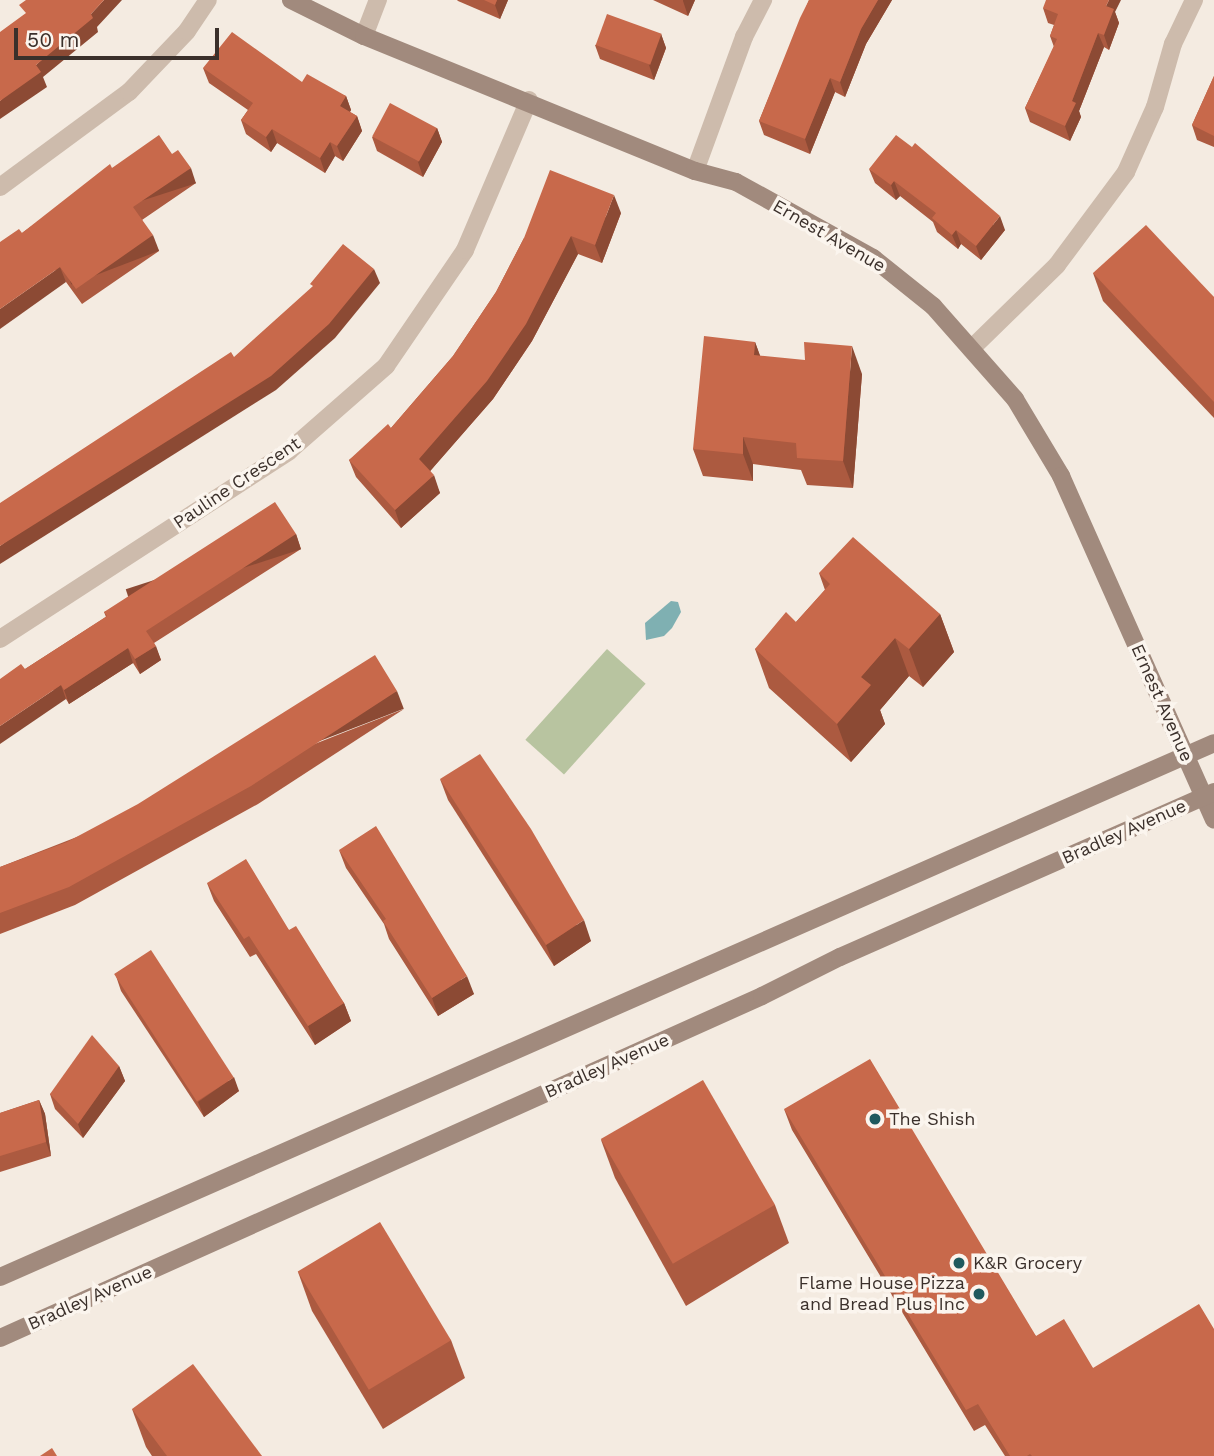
<!DOCTYPE html>
<html>
<head>
<meta charset="utf-8">
<style>
  body { margin:0 }
  #map { position:relative; width:1214px; height:1456px; overflow:hidden; background:#f4ebe1; font-family:"Work Sans",sans-serif }
  div>[style] { position:absolute }
  .green>* { inset:0; background:#b8c4a0; transform-origin:0 0 }
  .water>* { inset:0; background:#7fb0b2 }
  .street>* { height:18px; margin:-9px; padding:0 9px; transform-origin:9px; border-radius:9px; background:#cdbbac }
  .secondary>* { height:18px; margin:-9px; padding:0 9px; transform-origin:9px; border-radius:9px; background:#a18a7d }
  .wall>* { inset:0; background:#ac5a40 }
  .shaded-wall>* { inset:0; background:#8c4a34; transform-origin:0 0 }
  .building>* { inset:0; background:#c8694b; transform-origin:0 0 }
  .dots>* { width:19px; height:19px; translate:-50% -50%; box-sizing:border-box; border:4px solid #fbf5ee; border-radius:50% }
  span { translate:-50% -50%; white-space:nowrap; text-align:center; line-height:1.15; -webkit-text-stroke:7px #fbf5ee; paint-order:stroke }
  .street-label { font-size:18px; color:#3b302b }
  .poi-label { font-size:18px; color:#3b302b }
  .left { translate:0 -50%; text-align:left }
  .right { translate:-100% -50%; text-align:right }
  .scale { position:absolute; left:14px; top:28px; width:205px; height:32px; box-sizing:border-box; border:4px solid #3b302b; border-top:0; padding-left:9px; font-size:21px; line-height:24px; white-space:nowrap; color:#3b302b; -webkit-text-stroke:5px #fbf5ee; paint-order:stroke }
</style>
</head>
<body>
<div id="map">
  <div class="green">
    <i style="left:607px;top:649px;width:52px;height:122px;rotate:42deg"></i>
  </div>
  <div class="water">
    <i style="clip-path:polygon(671px 601px,678px 602px,681px 612px,672px 628px,664px 636px,646px 640px,645px 623px)"></i>
  </div>
  <div class="street">
    <i style="left:364px;top:36px;width:39px;rotate:-69deg"></i>
    <i style="left:695px;top:171px;width:143px;rotate:-69.9deg"></i>
    <i style="left:744px;top:37px;width:42px;rotate:-62.8deg"></i>
    <i style="left:0;top:187px;width:160px;rotate:-36.4deg"></i>
    <i style="left:129px;top:92px;width:84px;rotate:-46.4deg"></i>
    <i style="left:187px;top:31px;width:37px;rotate:-56deg"></i>
    <i style="left:971px;top:349px;width:120px;rotate:-44.3deg"></i>
    <i style="left:1057px;top:265px;width:116px;rotate:-53.4deg"></i>
    <i style="left:1126px;top:172px;width:71px;rotate:-66deg"></i>
    <i style="left:1155px;top:107px;width:66px;rotate:-74.1deg"></i>
    <i style="left:1173px;top:44px;width:49px;rotate:-64.5deg"></i>
    <i style="left:0;top:639px;width:345px;rotate:-33deg"></i>
    <i style="left:289px;top:451px;width:129px;rotate:-41.2deg"></i>
    <i style="left:386px;top:366px;width:140px;rotate:-55.7deg"></i>
    <i style="left:465px;top:250px;width:163px;rotate:-66.9deg"></i>
  </div>
  <div class="secondary">
    <i style="left:291px;top:0;width:81px;rotate:26.3deg"></i>
    <i style="left:364px;top:36px;width:357px;rotate:22.2deg"></i>
    <i style="left:695px;top:171px;width:42px;rotate:15deg"></i>
    <i style="left:736px;top:182px;width:157px;rotate:29deg"></i>
    <i style="left:873px;top:258px;width:77px;rotate:38.7deg"></i>
    <i style="left:933px;top:306px;width:124px;rotate:48.6deg"></i>
    <i style="left:1015px;top:399px;width:90px;rotate:59.1deg"></i>
    <i style="left:1061px;top:476px;width:376px;rotate:66deg"></i>
    <i style="left:0;top:1277px;width:1326px;rotate:-23.74deg"></i>
    <i style="left:0;top:1338px;width:835px;rotate:-24.17deg"></i>
    <i style="left:762px;top:996px;width:87px;rotate:-26.6deg"></i>
    <i style="left:840px;top:957px;width:409px;rotate:-23.8deg"></i>
  </div>
  <div class="wall">
    <i style="clip-path:polygon(457px 0,508px 0,500px 19px,458px 1px)"></i>
    <i style="clip-path:polygon(653px 0,695px 0,688px 16px)"></i>
    <i style="clip-path:polygon(809px 0,892px 0,866px 44px,845px 97px,835px 92px,810px 154px,764px 135px,759px 121px)"></i>
    <i style="clip-path:polygon(1043px 8px,1115px 12px,1119px 23px,1109px 50px,1104px 47px,1079px 111px,1081px 117px,1070px 141px,1030px 122px,1025px 108px,1054px 47px,1050px 36px,1054px 25px,1048px 23px)"></i>
    <i style="clip-path:polygon(661px 34px,666px 48px,654px 80px,600px 59px,595px 45px)"></i>
    <i style="clip-path:polygon(203px 68px,302px 82px,346px 96px,351px 110px,350px 112px,357px 116px,362px 131px,343px 161px,335px 156px,325px 173px,277px 143px,271px 152px,246px 134px,241px 120px,248px 110px,209px 83px)"></i>
    <i style="clip-path:polygon(1214px 76px,1214px 147px,1197px 140px,1192px 125px)"></i>
    <i style="clip-path:polygon(437px 128px,442px 142px,423px 177px,377px 151px,372px 137px)"></i>
    <i style="clip-path:polygon(172px 154px,196px 183px,142px 220px,159px 251px,82px 304px,66px 282px,22px 233px,112px 168px)"></i>
    <i style="clip-path:polygon(869px 169px,1005px 230px,981px 260px,961px 244px,958px 249px,937px 232px,933px 222px,900px 196px,896px 200px,875px 183px)"></i>
    <i style="clip-path:polygon(621px 213px,602px 263px,578px 254px,532px 341px,493px 399px,430px 471px,440px 493px,401px 528px,356px 477px,349px 460px,391px 428px,453px 356px,496px 292px,524px 238px)"></i>
    <i style="clip-path:polygon(1093px 273px,1214px 297px,1214px 418px,1103px 301px)"></i>
    <i style="clip-path:polygon(755px 342px,760px 356px,862px 374px,853px 488px,807px 485px,801px 470px,753px 464px,753px 481px,703px 476px,693px 449px)"></i>
    <i style="clip-path:polygon(296px 534px,301px 549px,154px 643px,161px 660px,140px 674px,133px 663px,69px 704px,66px 699px,25px 669px,106px 617px,104px 612px)"></i>
    <i style="clip-path:polygon(819px 573px,940px 614px,954px 652px,923px 687px,909px 676px,880px 710px,885px 724px,851px 762px,769px 688px,755px 649px,796px 622px,825px 590px)"></i>
    <i style="clip-path:polygon(404px 709px,258px 804px,75px 905px,0 934px,0 867px)"></i>
    <i style="clip-path:polygon(440px 779px,591px 941px,554px 966px,448px 800px)"></i>
    <i style="clip-path:polygon(339px 850px,474px 994px,438px 1016px,389px 939px,384px 924px,346px 868px)"></i>
    <i style="clip-path:polygon(207px 883px,289px 930px,344px 1003px,351px 1021px,315px 1045px,256px 954px,250px 957px,214px 901px)"></i>
    <i style="clip-path:polygon(116px 976px,239px 1091px,204px 1117px,121px 991px)"></i>
    <i style="clip-path:polygon(119px 1066px,125px 1081px,83px 1138px,55px 1109px,50px 1094px)"></i>
    <i style="clip-path:polygon(39px 1100px,45px 1114px,51px 1156px,0 1172px,0 1113px)"></i>
    <i style="clip-path:polygon(784px 1109px,1036px 1336px,1093px 1368px,1214px 1456px,1005px 1456px,985px 1425px,974px 1431px,792px 1130px)"></i>
    <i style="clip-path:polygon(601px 1140px,775px 1205px,789px 1243px,686px 1306px,615px 1178px)"></i>
    <i style="clip-path:polygon(298px 1272px,451px 1340px,465px 1378px,383px 1429px,312px 1311px)"></i>
    <i style="clip-path:polygon(132px 1409px,262px 1456px,152px 1456px,146px 1447px)"></i>
  </div>
  <div class="shaded-wall">
    <i style="clip-path:polygon(104px 0,122px 0,97px 27px,98px 32px,43px 77px,47px 87px,0 119px,0 101px,36px 65px,91px 14px)"></i>
    <i style="clip-path:polygon(497px 0,508px 0,500px 19px,495px 5px)"></i>
    <i style="clip-path:polygon(683px 0,695px 0,688px 16px,683px 1px)"></i>
    <i style="clip-path:polygon(878px 0,892px 0,866px 44px,845px 97px,840px 82px,861px 29px)"></i>
    <i style="clip-path:polygon(1109px 0,1121px 0,1115px 12px,1119px 23px,1109px 50px,1104px 35px,1106px 6px)"></i>
    <i style="clip-path:polygon(1098px 33px,1104px 47px,1079px 111px,1081px 117px,1070px 141px,1065px 126px,1072px 101px)"></i>
    <i style="clip-path:polygon(661px 34px,666px 48px,654px 80px,649px 65px)"></i>
    <i style="clip-path:polygon(830px 78px,835px 92px,810px 154px,805px 139px)"></i>
    <i style="clip-path:polygon(346px 96px,351px 110px,345px 120px,340px 106px)"></i>
    <i style="clip-path:polygon(357px 116px,362px 131px,343px 161px,337px 146px)"></i>
    <i style="clip-path:polygon(437px 128px,442px 142px,423px 177px,418px 162px)"></i>
    <i style="clip-path:polygon(272px 129px,277px 143px,271px 152px,266px 137px)"></i>
    <i style="clip-path:polygon(330px 142px,335px 156px,325px 173px,320px 158px)"></i>
    <i style="left:191px;top:168px;width:16px;height:70px;rotate:72deg"></i>
    <i style="clip-path:polygon(894px 181px,900px 196px,896px 200px,891px 185px)"></i>
    <i style="clip-path:polygon(614px 195px,621px 213px,602px 263px,595px 245px)"></i>
    <i style="clip-path:polygon(1000px 216px,1005px 230px,981px 260px,976px 246px)"></i>
    <i style="clip-path:polygon(956px 230px,961px 244px,958px 249px,952px 235px)"></i>
    <i style="left:153px;top:235px;width:17px;height:94px;rotate:69deg"></i>
    <i style="clip-path:polygon(571px 236px,578px 254px,532px 341px,493px 399px,425px 477px,419px 459px)"></i>
    <i style="clip-path:polygon(60px 267px,66px 282px,0 329px,0 309px)"></i>
    <i style="clip-path:polygon(374px 269px,380px 283px,335px 338px,276px 390px,0 564px,0 546px)"></i>
    <i style="clip-path:polygon(755px 342px,765px 369px,754px 355px)"></i>
    <i style="clip-path:polygon(852px 346px,862px 374px,853px 488px,843px 461px)"></i>
    <i style="clip-path:polygon(743px 437px,753px 464px,753px 481px,743px 454px)"></i>
    <i style="clip-path:polygon(434px 475px,440px 493px,401px 528px,395px 510px)"></i>
    <i style="left:296px;top:534px;width:16px;height:179px;rotate:72deg"></i>
    <i style="clip-path:polygon(940px 614px,954px 652px,923px 687px,909px 649px)"></i>
    <i style="clip-path:polygon(895px 638px,909px 676px,880px 710px,885px 724px,851px 762px,837px 724px,861px 677px)"></i>
    <i style="clip-path:polygon(156px 646px,161px 660px,140px 674px,135px 659px)"></i>
    <i style="clip-path:polygon(128px 648px,133px 663px,69px 704px,64px 690px)"></i>
    <i style="clip-path:polygon(61px 685px,66px 699px,0 744px,0 726px)"></i>
    <i style="left:397px;top:691px;width:19px;height:174px;rotate:69deg"></i>
    <i style="clip-path:polygon(584px 920px,591px 941px,554px 966px,546px 945px)"></i>
    <i style="clip-path:polygon(467px 976px,474px 994px,438px 1016px,432px 998px)"></i>
    <i style="clip-path:polygon(344px 1003px,351px 1021px,315px 1045px,308px 1026px)"></i>
    <i style="clip-path:polygon(119px 1066px,125px 1081px,83px 1138px,78px 1124px)"></i>
    <i style="clip-path:polygon(234px 1077px,239px 1091px,204px 1117px,198px 1102px)"></i>
    <i style="clip-path:polygon(39px 1100px,45px 1114px,51px 1156px,46px 1142px)"></i>
  </div>
  <div class="building">
    <i style="clip-path:polygon(26px 0,104px 0,91px 14px,93px 18px,36px 65px,41px 72px,0 101px,0 32px,26px 13px,19px 5px)"></i>
    <i style="clip-path:polygon(484px 0,497px 0,495px 5px)"></i>
    <i style="clip-path:polygon(809px 0,878px 0,861px 29px,840px 82px,830px 78px,805px 139px,759px 121px,800px 18px)"></i>
    <i style="clip-path:polygon(1046px 0,1109px 0,1106px 6px,1114px 9px,1104px 35px,1098px 33px,1072px 101px,1076px 103px,1065px 126px,1025px 108px,1057px 39px,1050px 36px,1058px 14px,1043px 8px)"></i>
    <i style="left:607px;top:14px;width:58px;height:33px;rotate:20deg"></i>
    <i style="clip-path:polygon(232px 32px,302px 82px,307px 74px,346px 96px,340px 106px,357px 116px,337px 146px,330px 142px,320px 158px,272px 129px,266px 137px,241px 120px,253px 103px,203px 68px)"></i>
    <i style="clip-path:polygon(1214px 76px,1214px 136px,1192px 125px)"></i>
    <i style="left:390px;top:103px;width:53px;height:38px;rotate:28deg"></i>
    <i style="clip-path:polygon(159px 135px,172px 154px,178px 150px,191px 168px,133px 207px,153px 235px,76px 289px,60px 267px,0 309px,0 242px,19px 229px,22px 233px,110px 164px,112px 168px)"></i>
    <i style="clip-path:polygon(896px 135px,912px 147px,915px 143px,1000px 216px,976px 246px,956px 230px,952px 235px,932px 218px,936px 213px,894px 181px,891px 185px,869px 169px)"></i>
    <i style="clip-path:polygon(550px 170px,614px 195px,595px 245px,571px 236px,526px 324px,487px 381px,419px 459px,434px 475px,395px 510px,349px 460px,388px 424px,391px 428px,453px 356px,496px 292px,524px 238px)"></i>
    <i style="clip-path:polygon(1146px 225px,1214px 297px,1214px 402px,1093px 273px)"></i>
    <i style="clip-path:polygon(343px 244px,374px 269px,329px 324px,271px 376px,0 546px,0 503px,231px 352px,234px 357px,313px 286px,310px 284px)"></i>
    <i style="clip-path:polygon(704px 336px,755px 342px,754px 355px,805px 360px,804px 342px,852px 346px,843px 461px,797px 458px,796px 443px,743px 437px,743px 454px,693px 449px)"></i>
    <i style="clip-path:polygon(275px 502px,296px 534px,146px 631px,156px 646px,135px 659px,128px 648px,64px 690px,61px 685px,0 726px,0 679px,21px 664px,25px 669px,107px 616px,104px 612px)"></i>
    <i style="clip-path:polygon(853px 537px,940px 614px,909px 649px,895px 638px,861px 677px,871px 685px,837px 724px,755px 649px,786px 612px,796px 622px,830px 584px,819px 573px)"></i>
    <i style="clip-path:polygon(375px 655px,397px 691px,251px 786px,69px 887px,0 913px,0 867px,67px 842px,138px 804px)"></i>
    <i style="clip-path:polygon(480px 754px,531px 829px,584px 920px,546px 945px,440px 779px)"></i>
    <i style="clip-path:polygon(376px 826px,467px 976px,432px 998px,383px 921px,386px 919px,339px 850px)"></i>
    <i style="clip-path:polygon(246px 859px,289px 930px,296px 926px,344px 1003px,308px 1026px,249px 936px,244px 939px,207px 883px)"></i>
    <i style="left:151px;top:950px;width:152px;height:44px;rotate:57deg"></i>
    <i style="clip-path:polygon(92px 1035px,119px 1066px,78px 1124px,50px 1094px)"></i>
    <i style="clip-path:polygon(870px 1059px,1036px 1336px,1064px 1319px,1093px 1368px,1199px 1304px,1214px 1329px,1214px 1456px,1032px 1456px,1030px 1454px,1027px 1456px,1010px 1456px,978px 1404px,966px 1410px,784px 1109px)"></i>
    <i style="left:703px;top:1080px;width:144px;height:118px;rotate:60deg"></i>
    <i style="clip-path:polygon(39px 1100px,46px 1142px,0 1156px,0 1113px)"></i>
    <i style="left:380px;top:1222px;width:138px;height:96px;rotate:59deg"></i>
    <i style="clip-path:polygon(193px 1364px,262px 1456px,167px 1456px,132px 1409px)"></i>
    <i style="clip-path:polygon(52px 1448px,57px 1456px,40px 1456px)"></i>
  </div>
  <div class="dots">
    <i style="left:875px;top:1119px;background:#1f5a5e"></i>
    <i style="left:959px;top:1263px;background:#1f5a5e"></i>
    <i style="left:979px;top:1294px;background:#1f5a5e"></i>
  </div>
  <div class="street-label">
    <span style="left:829px;top:236px;rotate:30deg">Ernest Avenue</span>
    <span style="left:237px;top:483px;rotate:-34deg">Pauline Crescent</span>
    <span style="left:1162px;top:703px;rotate:66deg">Ernest Avenue</span>
    <span style="left:1124px;top:832px;rotate:-24deg">Bradley Avenue</span>
    <span style="left:607px;top:1066px;rotate:-24deg">Bradley Avenue</span>
    <span style="left:90px;top:1298px;rotate:-24deg">Bradley Avenue</span>
  </div>
  <div class="poi-label">
    <span class="left" style="left:889px;top:1119px">The Shish</span>
    <span class="left" style="left:973px;top:1263px">K&amp;R Grocery</span>
    <span class="right" style="left:965px;top:1294px">Flame House Pizza<br>and Bread Plus Inc</span>
  </div>
  <div class="scale">50 m</div>
</div>
</body>
</html>
